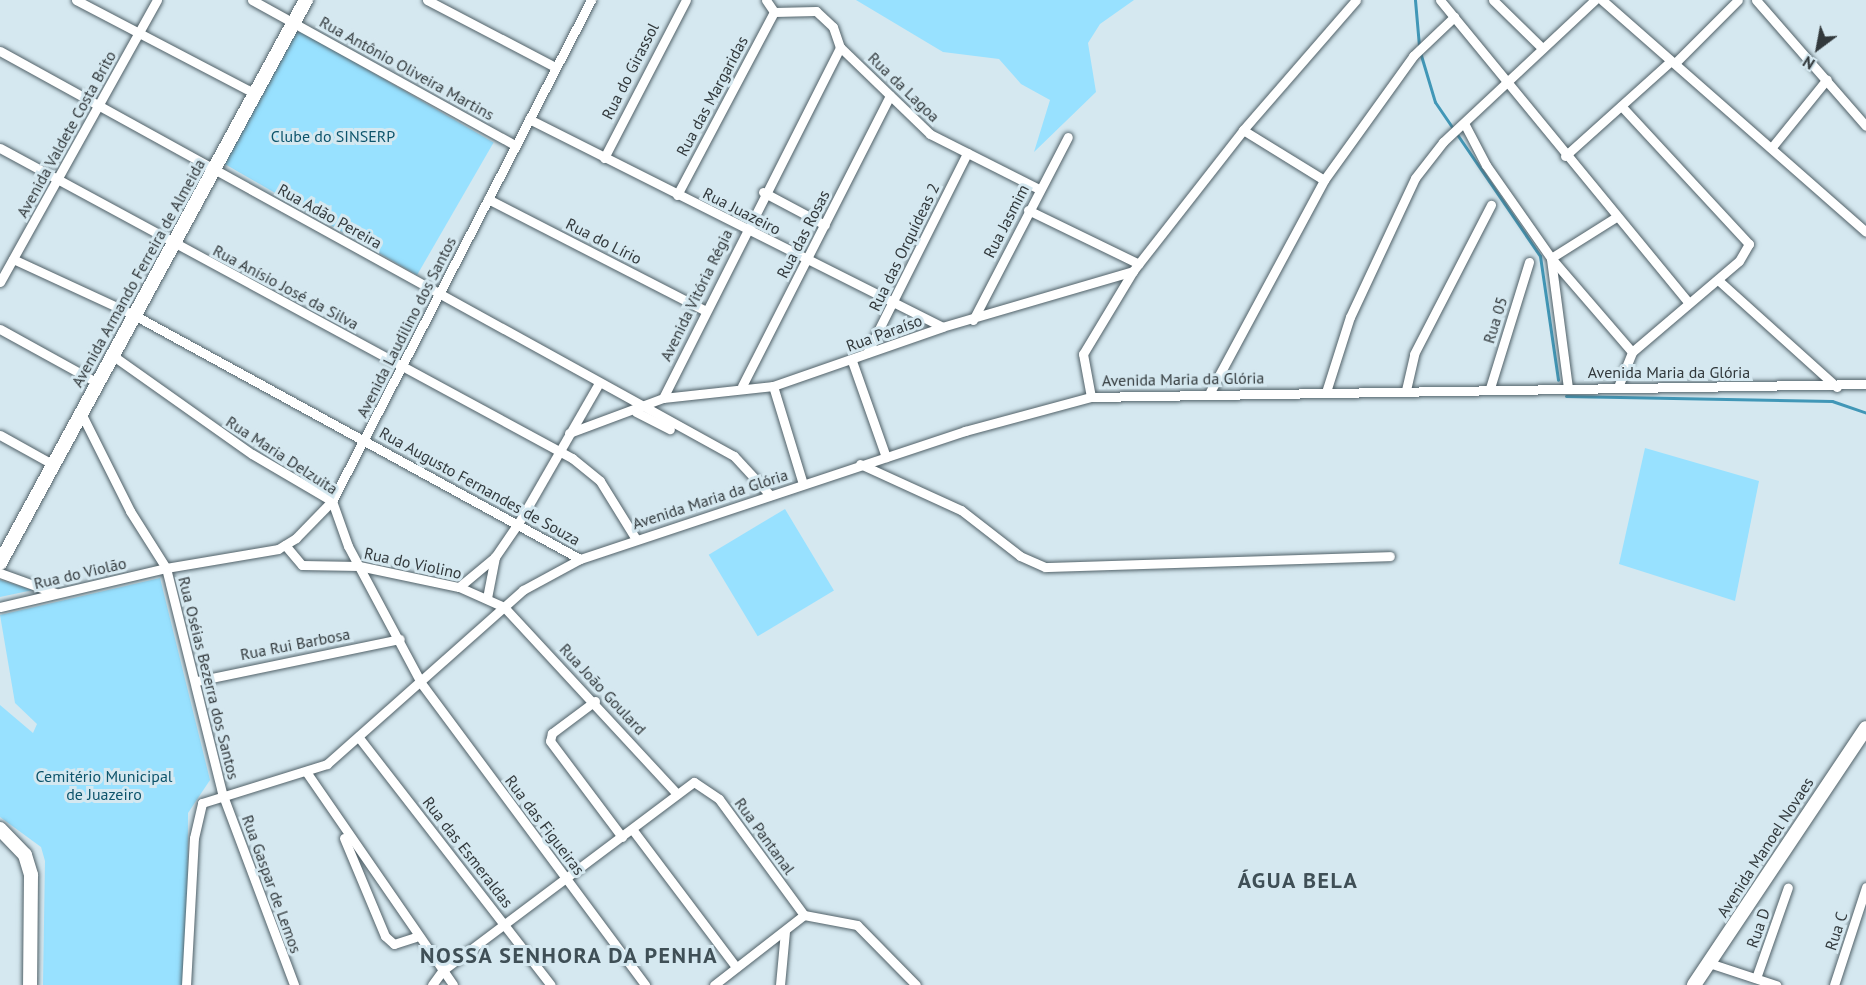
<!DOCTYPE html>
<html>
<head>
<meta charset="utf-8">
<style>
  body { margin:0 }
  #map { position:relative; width:1866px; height:985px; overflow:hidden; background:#d5e8f0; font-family:"PT Sans",sans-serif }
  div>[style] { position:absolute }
  .green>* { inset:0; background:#98e1ff; transform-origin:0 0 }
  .stream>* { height:3px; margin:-1.5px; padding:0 1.5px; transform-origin:1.5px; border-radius:1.5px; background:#4197b7 }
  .roads { filter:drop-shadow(0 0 2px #516168) drop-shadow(0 0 2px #516168) }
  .street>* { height:9px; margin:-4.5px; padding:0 4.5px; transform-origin:4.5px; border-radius:4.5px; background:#fff }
  .secondary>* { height:14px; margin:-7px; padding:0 7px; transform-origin:7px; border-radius:7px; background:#fff }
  span { translate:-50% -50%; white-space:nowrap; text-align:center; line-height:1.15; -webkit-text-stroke:6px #d5e8f0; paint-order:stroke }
  .street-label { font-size:16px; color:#32393c }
  .park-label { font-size:16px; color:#0d546b }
  .district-label { font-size:22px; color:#3f4f56; font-weight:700; letter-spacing:1.5px }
  .north { position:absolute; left:1788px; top:18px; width:60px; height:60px; -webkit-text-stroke:4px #d5e8f0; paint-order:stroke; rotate:212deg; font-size:16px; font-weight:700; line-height:24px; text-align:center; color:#32393c }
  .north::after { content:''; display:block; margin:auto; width:21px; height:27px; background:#32393c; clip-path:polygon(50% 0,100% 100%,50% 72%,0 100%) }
</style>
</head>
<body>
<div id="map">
  <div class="green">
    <i style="clip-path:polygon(856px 0,1134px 0,1100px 24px,1088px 43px,1096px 92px,1034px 152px,1050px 100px,1021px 84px,999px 59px,943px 52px)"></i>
    <i style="left:297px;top:29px;width:227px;height:153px;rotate:30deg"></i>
    <i style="clip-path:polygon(1645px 448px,1759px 481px,1735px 601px,1619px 564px)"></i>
    <i style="left:785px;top:509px;width:95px;height:89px;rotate:59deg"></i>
    <i style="clip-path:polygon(160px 578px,210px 780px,188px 813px,187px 985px,43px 985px,45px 861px,41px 847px,0 817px,0 705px,33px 733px,37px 724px,15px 703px,0 615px)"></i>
    <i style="clip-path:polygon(0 580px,33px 590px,0 597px)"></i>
  </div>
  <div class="stream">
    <i style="left:1415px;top:0;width:46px;rotate:85deg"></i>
    <i style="left:1420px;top:52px;width:52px;rotate:73.3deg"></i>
    <i style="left:1435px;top:102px;width:186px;rotate:55.7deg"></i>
    <i style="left:1540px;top:256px;width:125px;rotate:81.7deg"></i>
    <i style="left:1566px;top:396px;width:266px;rotate:1.1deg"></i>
    <i style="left:1832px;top:401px;width:36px;rotate:19deg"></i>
  </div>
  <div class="roads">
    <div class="street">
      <i style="left:76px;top:0;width:203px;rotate:27.6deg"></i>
      <i style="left:252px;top:0;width:300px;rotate:28.9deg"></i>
      <i style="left:427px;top:0;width:144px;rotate:27.6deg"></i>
      <i style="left:766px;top:0;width:14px;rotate:56deg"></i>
      <i style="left:774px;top:12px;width:42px;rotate:-1.4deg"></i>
      <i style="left:816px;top:11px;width:23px;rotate:43deg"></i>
      <i style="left:833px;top:27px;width:21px;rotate:71deg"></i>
      <i style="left:840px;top:47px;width:125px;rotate:44deg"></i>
      <i style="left:930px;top:134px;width:122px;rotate:26.8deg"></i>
      <i style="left:1440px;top:0;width:391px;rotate:50.6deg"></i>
      <i style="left:1493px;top:0;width:69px;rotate:44.4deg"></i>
      <i style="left:1602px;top:0;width:351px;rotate:41.3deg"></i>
      <i style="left:1756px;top:0;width:167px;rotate:48.9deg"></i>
      <i style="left:0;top:51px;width:838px;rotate:28.89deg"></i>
      <i style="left:734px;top:456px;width:53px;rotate:47.3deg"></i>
      <i style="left:1677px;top:61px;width:86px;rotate:-45deg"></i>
      <i style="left:529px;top:119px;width:462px;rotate:26.7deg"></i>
      <i style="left:1464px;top:123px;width:47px;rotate:62.4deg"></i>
      <i style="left:1486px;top:165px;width:113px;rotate:55deg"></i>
      <i style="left:1551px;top:258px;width:124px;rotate:49.2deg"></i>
      <i style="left:1243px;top:130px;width:95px;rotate:31.7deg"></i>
      <i style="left:1772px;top:147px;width:87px;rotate:-51deg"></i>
      <i style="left:0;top:148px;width:651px;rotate:28.46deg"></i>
      <i style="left:572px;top:458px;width:36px;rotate:39deg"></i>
      <i style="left:600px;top:481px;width:68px;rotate:58.2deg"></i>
      <i style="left:1565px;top:156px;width:142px;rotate:-41.9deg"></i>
      <i style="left:604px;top:158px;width:178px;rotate:-62.6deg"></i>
      <i style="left:763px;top:192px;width:70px;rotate:28deg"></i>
      <i style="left:677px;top:195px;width:207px;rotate:-62.1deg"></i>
      <i style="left:488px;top:199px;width:245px;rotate:27.2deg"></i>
      <i style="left:1028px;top:210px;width:123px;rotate:25.9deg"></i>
      <i style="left:13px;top:259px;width:133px;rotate:24.8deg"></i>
      <i style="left:134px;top:315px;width:508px;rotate:28.68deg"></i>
      <i style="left:1718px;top:280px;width:160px;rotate:42deg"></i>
      <i style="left:0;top:282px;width:323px;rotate:-60.9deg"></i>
      <i style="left:973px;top:320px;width:206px;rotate:-62.6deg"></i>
      <i style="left:0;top:329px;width:110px;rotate:28.9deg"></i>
      <i style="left:867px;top:353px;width:224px;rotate:-63.4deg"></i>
      <i style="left:112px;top:355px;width:171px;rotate:35.3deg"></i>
      <i style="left:252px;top:454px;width:93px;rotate:30.4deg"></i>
      <i style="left:332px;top:501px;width:48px;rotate:70.4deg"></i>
      <i style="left:348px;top:546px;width:155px;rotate:61.9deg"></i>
      <i style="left:421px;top:683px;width:376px;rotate:53.4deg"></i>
      <i style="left:852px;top:361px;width:102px;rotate:70.5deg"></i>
      <i style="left:742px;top:386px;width:326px;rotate:-63deg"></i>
      <i style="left:773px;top:386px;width:102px;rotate:73deg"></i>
      <i style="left:1618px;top:387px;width:38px;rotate:-68deg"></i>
      <i style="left:1632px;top:352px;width:140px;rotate:-40.4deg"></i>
      <i style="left:1739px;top:261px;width:20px;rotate:-60deg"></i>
      <i style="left:1749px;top:244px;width:188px;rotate:-132.8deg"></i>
      <i style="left:1490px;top:388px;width:132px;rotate:-72.8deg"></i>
      <i style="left:1568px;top:388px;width:131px;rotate:-97.5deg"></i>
      <i style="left:1551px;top:258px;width:77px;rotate:-32.2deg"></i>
      <i style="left:1406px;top:390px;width:37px;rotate:-77deg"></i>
      <i style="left:1414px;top:354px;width:168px;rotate:-62.7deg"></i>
      <i style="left:1210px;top:392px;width:241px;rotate:-61.7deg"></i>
      <i style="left:1324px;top:180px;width:153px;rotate:-54.3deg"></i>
      <i style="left:1413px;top:56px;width:57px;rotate:-43.6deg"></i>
      <i style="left:1326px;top:392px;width:79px;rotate:-72.3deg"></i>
      <i style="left:1350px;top:317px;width:153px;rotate:-64.9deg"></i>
      <i style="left:1415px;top:178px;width:46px;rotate:-52.1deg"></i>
      <i style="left:1443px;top:142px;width:208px;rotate:-43.1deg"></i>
      <i style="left:1091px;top:397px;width:44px;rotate:-100.5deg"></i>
      <i style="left:1083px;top:354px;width:97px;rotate:-58.9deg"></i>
      <i style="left:1133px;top:271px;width:179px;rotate:-52deg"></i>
      <i style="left:1243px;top:130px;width:172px;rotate:-49deg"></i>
      <i style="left:663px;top:398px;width:393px;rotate:-63.2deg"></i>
      <i style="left:636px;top:412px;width:38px;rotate:27deg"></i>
      <i style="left:81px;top:413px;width:110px;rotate:63.4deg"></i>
      <i style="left:130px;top:511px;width:67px;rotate:57.7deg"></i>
      <i style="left:166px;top:568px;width:232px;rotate:76deg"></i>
      <i style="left:222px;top:793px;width:205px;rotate:69.4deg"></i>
      <i style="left:569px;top:433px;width:100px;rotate:-20.4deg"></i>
      <i style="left:663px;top:398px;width:111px;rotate:-6.2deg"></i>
      <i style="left:773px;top:386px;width:179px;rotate:-19.2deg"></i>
      <i style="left:942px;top:327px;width:199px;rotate:-16.3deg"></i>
      <i style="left:0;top:435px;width:60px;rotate:29.1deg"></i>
      <i style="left:860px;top:464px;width:111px;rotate:24.5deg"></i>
      <i style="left:961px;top:510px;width:75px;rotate:37.9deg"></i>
      <i style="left:1020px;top:556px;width:27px;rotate:24deg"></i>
      <i style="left:1045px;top:567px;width:345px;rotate:-1.8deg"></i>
      <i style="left:285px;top:545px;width:26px;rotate:50deg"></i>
      <i style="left:302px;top:565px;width:57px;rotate:1deg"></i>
      <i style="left:359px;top:566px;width:102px;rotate:11.9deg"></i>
      <i style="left:459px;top:587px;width:49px;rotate:24deg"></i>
      <i style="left:504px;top:607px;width:253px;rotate:47.2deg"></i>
      <i style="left:0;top:573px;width:59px;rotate:19.7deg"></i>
      <i style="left:459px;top:587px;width:47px;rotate:-39.8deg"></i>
      <i style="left:495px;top:557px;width:42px;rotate:-55.6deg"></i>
      <i style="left:519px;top:522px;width:160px;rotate:-60.1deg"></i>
      <i style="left:487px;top:598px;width:42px;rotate:-79deg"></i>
      <i style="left:0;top:607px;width:171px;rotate:-13.2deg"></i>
      <i style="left:166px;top:568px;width:114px;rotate:-9.6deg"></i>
      <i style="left:278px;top:549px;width:21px;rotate:-31deg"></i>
      <i style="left:296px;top:538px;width:52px;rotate:-45.8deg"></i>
      <i style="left:332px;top:501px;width:564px;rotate:-62.66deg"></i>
      <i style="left:197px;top:681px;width:207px;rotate:-11.7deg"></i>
      <i style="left:595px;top:701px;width:54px;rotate:143.3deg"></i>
      <i style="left:552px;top:733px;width:8px;rotate:104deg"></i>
      <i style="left:550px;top:741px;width:120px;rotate:53.1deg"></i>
      <i style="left:360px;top:739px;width:311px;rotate:52.2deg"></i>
      <i style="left:307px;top:773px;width:257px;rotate:55.4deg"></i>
      <i style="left:632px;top:829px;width:173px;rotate:53deg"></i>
      <i style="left:344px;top:838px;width:106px;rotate:67.3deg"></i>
      <i style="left:385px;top:936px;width:12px;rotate:42deg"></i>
      <i style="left:394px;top:944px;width:22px;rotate:-18deg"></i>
      <i style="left:804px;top:915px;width:54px;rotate:10.7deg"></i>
      <i style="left:857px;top:925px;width:84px;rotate:45.5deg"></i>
      <i style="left:1709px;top:963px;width:71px;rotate:18.2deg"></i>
      <i style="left:1756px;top:978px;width:96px;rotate:-70.6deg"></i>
      <i style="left:186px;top:985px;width:147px;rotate:-86.9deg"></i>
      <i style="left:194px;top:838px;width:36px;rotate:-77deg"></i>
      <i style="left:202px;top:803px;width:131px;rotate:-17.3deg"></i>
      <i style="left:327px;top:764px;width:262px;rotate:-41.6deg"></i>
      <i style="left:523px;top:590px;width:65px;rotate:-28.5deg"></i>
      <i style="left:580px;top:559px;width:406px;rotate:-18.4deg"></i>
      <i style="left:965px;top:431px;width:131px;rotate:-15.1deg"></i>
      <i style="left:1091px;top:397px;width:775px;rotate:-0.96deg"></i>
      <i style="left:432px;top:985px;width:17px;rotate:-54deg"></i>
      <i style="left:442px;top:971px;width:315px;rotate:-36.9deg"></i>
      <i style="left:694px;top:782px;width:30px;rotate:34deg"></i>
      <i style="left:719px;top:799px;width:144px;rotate:53.8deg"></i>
      <i style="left:714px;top:985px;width:114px;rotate:-37.9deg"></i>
      <i style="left:780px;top:985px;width:54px;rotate:-84.7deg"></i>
      <i style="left:1834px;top:985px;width:103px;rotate:-71.9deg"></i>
    </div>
    <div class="secondary">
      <i style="left:0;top:563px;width:641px;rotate:-61.48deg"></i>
      <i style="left:0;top:829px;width:36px;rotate:46deg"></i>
      <i style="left:25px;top:855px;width:21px;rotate:73deg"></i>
      <i style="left:31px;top:875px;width:110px;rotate:90.5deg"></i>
      <i style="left:1694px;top:985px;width:309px;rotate:-56.2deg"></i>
    </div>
  </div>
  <div class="street-label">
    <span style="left:407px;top:68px;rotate:29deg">Rua Antônio Oliveira Martins</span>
    <span style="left:630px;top:71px;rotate:-63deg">Rua do Girassol</span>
    <span style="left:904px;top:87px;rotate:44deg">Rua da Lagoa</span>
    <span style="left:712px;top:96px;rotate:-62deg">Rua das Margaridas</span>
    <span style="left:66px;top:134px;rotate:-61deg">Avenida Valdete Costa Brito</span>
    <span style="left:742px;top:211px;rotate:27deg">Rua Juazeiro</span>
    <span style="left:330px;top:216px;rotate:29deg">Rua Adão Pereira</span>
    <span style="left:1006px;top:221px;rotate:-63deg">Rua Jasmim</span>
    <span style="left:803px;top:234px;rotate:-63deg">Rua das Rosas</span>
    <span style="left:604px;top:241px;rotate:27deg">Rua do Lírio</span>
    <span style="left:904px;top:247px;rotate:-64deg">Rua das Orquídeas 2</span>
    <span style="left:138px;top:273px;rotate:-61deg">Avenida Armando Ferreira de Almeida</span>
    <span style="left:286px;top:287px;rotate:28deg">Rua Anísio José da Silva</span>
    <span style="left:696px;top:295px;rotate:-64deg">Avenida Vitória Régia</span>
    <span style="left:1495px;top:320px;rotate:-73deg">Rua 05</span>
    <span style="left:406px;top:327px;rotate:-63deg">Avenida Laudilino dos Santos</span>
    <span style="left:884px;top:333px;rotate:-20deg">Rua Paraíso</span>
    <span style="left:1669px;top:372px">Avenida Maria da Glória</span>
    <span style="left:1183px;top:379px;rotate:-1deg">Avenida Maria da Glória</span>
    <span style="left:282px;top:455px;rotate:33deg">Rua Maria Delzuita</span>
    <span style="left:480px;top:486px;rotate:29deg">Rua Augusto Fernandes de Souza</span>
    <span style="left:710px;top:499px;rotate:-18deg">Avenida Maria da Glória</span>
    <span style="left:413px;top:563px;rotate:12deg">Rua do Violino</span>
    <span style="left:80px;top:573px;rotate:-13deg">Rua do Violão</span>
    <span style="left:295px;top:644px;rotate:-11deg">Rua Rui Barbosa</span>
    <span style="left:209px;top:678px;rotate:76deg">Rua Oséias Bezerra dos Santos</span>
    <span style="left:603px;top:689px;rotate:47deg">Rua João Goulard</span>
    <span style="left:545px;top:825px;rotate:53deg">Rua das Figueiras</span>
    <span style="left:765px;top:836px;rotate:54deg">Rua Pantanal</span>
    <span style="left:1765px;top:847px;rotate:-57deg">Avenida Manoel Novaes</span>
    <span style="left:468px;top:852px;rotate:52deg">Rua das Esmeraldas</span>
    <span style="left:272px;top:884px;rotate:70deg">Rua Gaspar de Lemos</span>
    <span style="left:1758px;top:928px;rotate:-71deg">Rua D</span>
    <span style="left:1836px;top:931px;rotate:-72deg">Rua C</span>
  </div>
  <div class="park-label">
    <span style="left:333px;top:136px">Clube do SINSERP</span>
    <span style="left:104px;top:785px">Cemitério Municipal<br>de Juazeiro</span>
  </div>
  <div class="district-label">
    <span style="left:1298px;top:881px">ÁGUA BELA</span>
    <span style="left:569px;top:956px">NOSSA SENHORA DA PENHA</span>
  </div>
  <div class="north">N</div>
</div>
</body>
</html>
